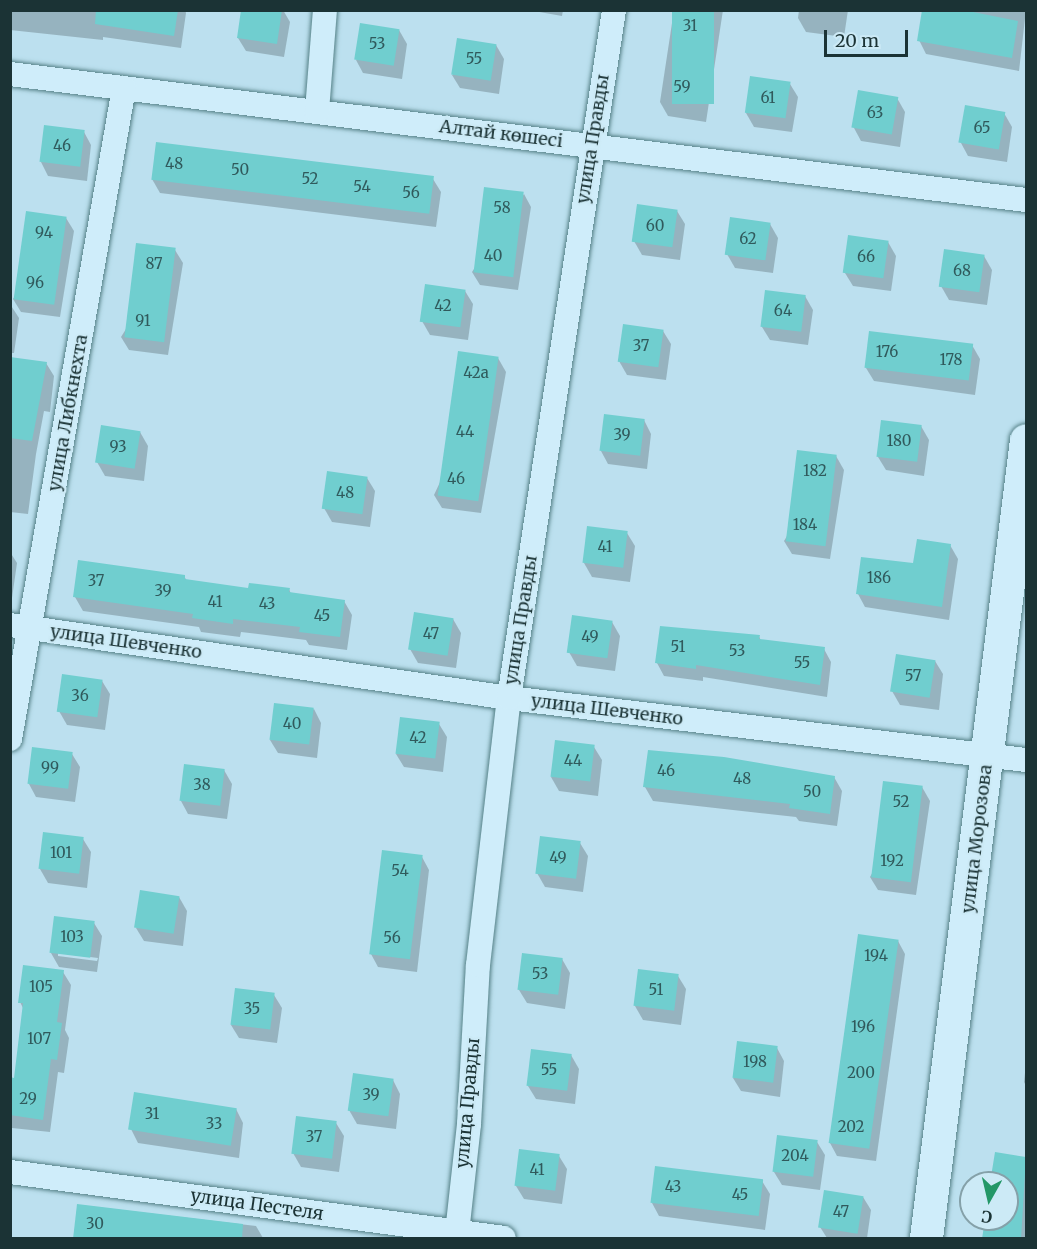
<!DOCTYPE html>
<html>
<head>
<meta charset="utf-8">
<style>
  body { margin:0 }
  #map { position:relative; width:1037px; height:1249px; overflow:hidden; background:#bce0ef; font-family:Merriweather,serif }
  div>[style] { position:absolute }
  .shadow>* { inset:0; background:#0003 }
  .building>* { inset:0; background:#70cecf; transform-origin:0 0 }
  .roads { filter:drop-shadow(0 0 2px #558187) drop-shadow(0 0 2px #558187) }
  .minor>* { height:24px; margin:-12px; padding:0 12px; transform-origin:12px; border-radius:12px; background:#cfedfa }
  .secondary>* { height:33px; margin:-16.5px; padding:0 16.5px; transform-origin:16.5px; border-radius:16.5px; background:#cfedfa }
  span { translate:-50% -50%; white-space:nowrap; text-align:center; line-height:1.15; -webkit-text-stroke:4.5px #cceaf6; paint-order:stroke }
  .number-label { font-size:15px; color:#305a5c }
  .number-label span { -webkit-text-stroke-width:0 }
  .street-label { font-size:18px; color:#1b3335 }
  .frame { position:absolute; inset:0; border:12px solid #1b3335; pointer-events:none }
  .north { position:absolute; left:959px; top:1171px; width:60px; height:60px; box-sizing:border-box; background:#cceaf6; border:2px solid #85a1a9; border-radius:50%; rotate:188deg; font-size:16px; font-weight:700; line-height:24px; text-align:center; color:#1b3335 }
  .north::after { content:''; display:block; margin:auto; width:21px; height:27px; background:#239767; clip-path:polygon(50% 0,100% 100%,50% 72%,0 100%) }
  .scale { position:absolute; left:824px; top:30px; width:84px; height:27px; box-sizing:border-box; border:3px solid #1b3335; border-top:0; padding-left:8px; font-size:18px; line-height:21px; white-space:nowrap; color:#1b3335; -webkit-text-stroke:4px #cceaf6; paint-order:stroke }
</style>
</head>
<body>
<div id="map">
  <div class="shadow">
    <i style="clip-path:polygon(10px 10px,185px 10px,186px 13px,181px 48px,103px 37px,103px 40px,10px 30px)"></i>
    <i style="clip-path:polygon(242px 10px,283px 10px,290px 22px,284px 57px,246px 51px,238px 38px)"></i>
    <i style="clip-path:polygon(528px 10px,563px 10px,562px 16px)"></i>
    <i style="clip-path:polygon(674px 10px,723px 10px,706px 122px,668px 116px,660px 102px)"></i>
    <i style="clip-path:polygon(799px 10px,848px 10px,844px 37px,806px 32px,798px 18px)"></i>
    <i style="clip-path:polygon(978px 10px,1026px 10px,1019px 71px,926px 54px,919px 40px)"></i>
    <i style="clip-path:polygon(399px 30px,407px 44px,402px 79px,363px 73px,356px 60px)"></i>
    <i style="clip-path:polygon(496px 45px,504px 59px,499px 94px,460px 88px,452px 75px)"></i>
    <i style="clip-path:polygon(790px 84px,798px 97px,792px 132px,754px 127px,746px 113px)"></i>
    <i style="clip-path:polygon(897px 98px,905px 112px,900px 147px,861px 141px,854px 128px)"></i>
    <i style="clip-path:polygon(1004px 113px,1012px 127px,1007px 162px,968px 156px,961px 143px)"></i>
    <i style="clip-path:polygon(84px 132px,91px 145px,87px 181px,48px 176px,41px 162px)"></i>
    <i style="clip-path:polygon(152px 179px,433px 179px,441px 192px,436px 227px,160px 193px)"></i>
    <i style="clip-path:polygon(524px 194px,531px 207px,518px 290px,480px 285px,472px 272px)"></i>
    <i style="clip-path:polygon(677px 211px,685px 224px,680px 260px,642px 255px,634px 241px)"></i>
    <i style="clip-path:polygon(66px 218px,74px 231px,60px 317px,21px 312px,13px 299px)"></i>
    <i style="clip-path:polygon(770px 224px,778px 238px,773px 273px,735px 268px,727px 254px)"></i>
    <i style="clip-path:polygon(888px 242px,896px 256px,891px 291px,853px 286px,845px 273px)"></i>
    <i style="clip-path:polygon(175px 250px,183px 263px,168px 355px,129px 350px,121px 337px)"></i>
    <i style="clip-path:polygon(984px 256px,992px 270px,987px 305px,949px 300px,941px 286px)"></i>
    <i style="clip-path:polygon(465px 291px,473px 304px,468px 340px,430px 335px,422px 321px)"></i>
    <i style="clip-path:polygon(805px 296px,813px 310px,808px 345px,770px 340px,762px 327px)"></i>
    <i style="clip-path:polygon(10px 304px,19px 318px,14px 353px,10px 353px)"></i>
    <i style="clip-path:polygon(663px 331px,671px 344px,666px 380px,627px 375px,619px 361px)"></i>
    <i style="clip-path:polygon(972px 345px,980px 359px,975px 395px,874px 381px,866px 368px)"></i>
    <i style="clip-path:polygon(10px 358px,46px 363px,54px 376px,50px 412px,44px 411px,36px 454px,28px 514px,10px 512px)"></i>
    <i style="clip-path:polygon(498px 358px,506px 372px,481px 513px,442px 508px,434px 495px)"></i>
    <i style="clip-path:polygon(644px 420px,651px 434px,647px 469px,608px 464px,601px 451px)"></i>
    <i style="clip-path:polygon(921px 426px,929px 440px,924px 476px,886px 470px,878px 457px)"></i>
    <i style="clip-path:polygon(140px 432px,148px 446px,144px 481px,105px 476px,97px 462px)"></i>
    <i style="clip-path:polygon(836px 456px,844px 470px,830px 559px,792px 554px,784px 541px)"></i>
    <i style="clip-path:polygon(367px 478px,375px 491px,370px 527px,332px 522px,324px 508px)"></i>
    <i style="clip-path:polygon(627px 533px,635px 546px,630px 582px,592px 577px,584px 563px)"></i>
    <i style="clip-path:polygon(950px 545px,958px 559px,949px 620px,865px 607px,858px 594px)"></i>
    <i style="clip-path:polygon(10px 552px,17px 563px,12px 598px,10px 598px)"></i>
    <i style="clip-path:polygon(184px 576px,187px 581px,250px 589px,289px 589px,291px 594px,344px 601px,352px 615px,347px 650px,309px 645px,306px 640px,241px 632px,240px 637px,201px 632px,199px 627px,83px 611px,75px 597px)"></i>
    <i style="clip-path:polygon(453px 619px,461px 633px,456px 668px,418px 663px,410px 649px)"></i>
    <i style="clip-path:polygon(612px 622px,620px 636px,615px 671px,577px 666px,569px 652px)"></i>
    <i style="clip-path:polygon(759px 636px,761px 641px,824px 649px,831px 662px,827px 697px,703px 677px,703px 681px,664px 676px,657px 663px)"></i>
    <i style="clip-path:polygon(935px 661px,943px 674px,939px 710px,900px 705px,892px 691px)"></i>
    <i style="clip-path:polygon(102px 681px,110px 694px,105px 730px,67px 725px,59px 711px)"></i>
    <i style="clip-path:polygon(314px 709px,321px 723px,317px 758px,278px 753px,270px 740px)"></i>
    <i style="clip-path:polygon(439px 724px,447px 737px,443px 772px,404px 767px,396px 754px)"></i>
    <i style="clip-path:polygon(594px 747px,602px 760px,598px 796px,559px 791px,551px 777px)"></i>
    <i style="clip-path:polygon(72px 754px,80px 767px,75px 802px,36px 797px,29px 784px)"></i>
    <i style="clip-path:polygon(224px 770px,232px 784px,227px 819px,188px 814px,181px 801px)"></i>
    <i style="clip-path:polygon(834px 777px,842px 791px,837px 826px,799px 821px,796px 817px,653px 801px,645px 787px)"></i>
    <i style="clip-path:polygon(922px 787px,930px 801px,916px 895px,878px 890px,870px 877px)"></i>
    <i style="clip-path:polygon(83px 839px,91px 852px,87px 888px,48px 883px,40px 869px)"></i>
    <i style="clip-path:polygon(580px 843px,588px 856px,583px 892px,545px 887px,537px 873px)"></i>
    <i style="clip-path:polygon(422px 857px,429px 870px,417px 972px,378px 967px,371px 954px)"></i>
    <i style="clip-path:polygon(179px 897px,187px 911px,183px 946px,144px 941px,136px 928px)"></i>
    <i style="clip-path:polygon(evenodd,94px 923px,102px 936px,97px 972px,59px 967px,51px 953px,94px 923px,58px 953px,98px 958px,97px 961px,58px 956px,58px 953px)"></i>
    <i style="clip-path:polygon(898px 941px,905px 954px,876px 1161px,837px 1156px,830px 1143px)"></i>
    <i style="clip-path:polygon(562px 959px,570px 973px,565px 1009px,527px 1003px,519px 990px)"></i>
    <i style="clip-path:polygon(63px 972px,71px 985px,65px 1030px,69px 1038px,64px 1073px,58px 1072px,50px 1132px,12px 1128px,10px 1079px,15px 1079px,24px 1010px,20px 1002px)"></i>
    <i style="clip-path:polygon(678px 976px,686px 989px,681px 1025px,643px 1020px,635px 1006px)"></i>
    <i style="clip-path:polygon(274px 995px,282px 1008px,277px 1043px,239px 1038px,231px 1025px)"></i>
    <i style="clip-path:polygon(777px 1048px,784px 1061px,780px 1097px,741px 1091px,733px 1078px)"></i>
    <i style="clip-path:polygon(571px 1055px,579px 1069px,575px 1104px,536px 1099px,528px 1086px)"></i>
    <i style="clip-path:polygon(1026px 1064px,1026px 1086px,1024px 1082px)"></i>
    <i style="clip-path:polygon(393px 1080px,400px 1094px,396px 1129px,357px 1124px,349px 1110px)"></i>
    <i style="clip-path:polygon(236px 1109px,243px 1123px,239px 1158px,138px 1143px,131px 1129px)"></i>
    <i style="clip-path:polygon(336px 1123px,344px 1136px,339px 1172px,301px 1167px,293px 1153px)"></i>
    <i style="clip-path:polygon(817px 1142px,825px 1155px,820px 1190px,782px 1185px,774px 1172px)"></i>
    <i style="clip-path:polygon(996px 1154px,1026px 1158px,1026px 1238px,984px 1238px,987px 1219px,1007px 1219px,1007px 1183px,992px 1183px)"></i>
    <i style="clip-path:polygon(559px 1156px,567px 1169px,562px 1204px,524px 1199px,516px 1186px)"></i>
    <i style="clip-path:polygon(762px 1181px,770px 1194px,765px 1230px,659px 1216px,652px 1203px)"></i>
    <i style="clip-path:polygon(863px 1197px,871px 1210px,867px 1238px,827px 1238px,820px 1227px)"></i>
    <i style="clip-path:polygon(79px 1205px,256px 1226px,263px 1238px,74px 1238px)"></i>
  </div>
  <div class="building">
    <i style="clip-path:polygon(96px 10px,178px 10px,174px 36px,95px 24px)"></i>
    <i style="clip-path:polygon(241px 10px,282px 10px,277px 44px,237px 38px)"></i>
    <i style="left:672px;top:10px;width:42px;height:94px"></i>
    <i style="clip-path:polygon(922px 10px,963px 10px,1018px 21px,1012px 58px,917px 41px)"></i>
    <i style="left:360px;top:23px;width:40px;height:37px;rotate:9deg"></i>
    <i style="left:457px;top:38px;width:40px;height:37px;rotate:9deg"></i>
    <i style="left:750px;top:76px;width:41px;height:37px;rotate:8deg"></i>
    <i style="left:858px;top:90px;width:41px;height:38px;rotate:10deg"></i>
    <i style="left:965px;top:105px;width:41px;height:38px;rotate:10deg"></i>
    <i style="left:44px;top:125px;width:41px;height:37px;rotate:7deg"></i>
    <i style="left:156px;top:142px;width:280px;height:38px;rotate:7deg"></i>
    <i style="left:484px;top:187px;width:40px;height:86px;rotate:7deg"></i>
    <i style="left:637px;top:204px;width:41px;height:38px;rotate:8deg"></i>
    <i style="left:26px;top:211px;width:41px;height:89px;rotate:8deg"></i>
    <i style="left:730px;top:217px;width:41px;height:38px;rotate:8deg"></i>
    <i style="left:848px;top:235px;width:41px;height:38px;rotate:8deg"></i>
    <i style="left:136px;top:243px;width:40px;height:95px;rotate:7deg"></i>
    <i style="left:944px;top:249px;width:41px;height:38px;rotate:8deg"></i>
    <i style="left:425px;top:284px;width:41px;height:38px;rotate:8deg"></i>
    <i style="left:765px;top:290px;width:41px;height:37px;rotate:7deg"></i>
    <i style="left:623px;top:324px;width:41px;height:38px;rotate:8deg"></i>
    <i style="left:869px;top:331px;width:105px;height:37px;rotate:7deg"></i>
    <i style="left:458px;top:351px;width:41px;height:146px;rotate:8deg"></i>
    <i style="clip-path:polygon(10px 357px,47px 362px,32px 441px,10px 438px)"></i>
    <i style="left:604px;top:414px;width:41px;height:37px;rotate:7deg"></i>
    <i style="left:881px;top:420px;width:41px;height:37px;rotate:7deg"></i>
    <i style="left:101px;top:425px;width:40px;height:38px;rotate:9deg"></i>
    <i style="left:797px;top:450px;width:40px;height:92px;rotate:7deg"></i>
    <i style="left:327px;top:471px;width:41px;height:38px;rotate:8deg"></i>
    <i style="left:587px;top:526px;width:41px;height:37px;rotate:7deg"></i>
    <i style="clip-path:polygon(917px 539px,951px 544px,942px 607px,856px 594px,861px 557px,913px 563px)"></i>
    <i style="clip-path:polygon(78px 560px,185px 575px,185px 579px,248px 588px,249px 583px,290px 588px,289px 592px,345px 600px,340px 637px,299px 632px,300px 627px,233px 619px,233px 624px,192px 618px,193px 614px,73px 597px)"></i>
    <i style="left:414px;top:612px;width:40px;height:38px;rotate:9deg"></i>
    <i style="left:572px;top:615px;width:41px;height:38px;rotate:8deg"></i>
    <i style="clip-path:polygon(660px 626px,760px 635px,759px 639px,825px 647px,820px 685px,696px 665px,696px 669px,655px 663px)"></i>
    <i style="left:896px;top:654px;width:40px;height:38px;rotate:9deg"></i>
    <i style="left:62px;top:674px;width:41px;height:38px;rotate:8deg"></i>
    <i style="left:274px;top:703px;width:40px;height:37px;rotate:7deg"></i>
    <i style="left:400px;top:717px;width:40px;height:37px;rotate:7deg"></i>
    <i style="left:555px;top:740px;width:40px;height:37px;rotate:7deg"></i>
    <i style="left:32px;top:747px;width:41px;height:37px;rotate:7deg"></i>
    <i style="clip-path:polygon(648px 750px,724px 757px,835px 776px,830px 814px,789px 808px,790px 804px,643px 787px)"></i>
    <i style="left:184px;top:764px;width:41px;height:37px;rotate:7deg"></i>
    <i style="left:883px;top:781px;width:40px;height:97px;rotate:7deg"></i>
    <i style="left:43px;top:832px;width:41px;height:37px;rotate:7deg"></i>
    <i style="left:540px;top:836px;width:41px;height:38px;rotate:7deg"></i>
    <i style="left:382px;top:850px;width:41px;height:105px;rotate:7deg"></i>
    <i style="left:140px;top:890px;width:40px;height:38px;rotate:9deg"></i>
    <i style="left:54px;top:916px;width:41px;height:37px;rotate:7deg"></i>
    <i style="left:858px;top:934px;width:41px;height:211px;rotate:8deg"></i>
    <i style="left:522px;top:953px;width:41px;height:37px;rotate:7deg"></i>
    <i style="clip-path:polygon(23px 965px,64px 970px,57px 1022px,62px 1023px,57px 1060px,51px 1059px,43px 1120px,10px 1115px,10px 1077px,14px 1078px,23px 1003px,18px 1003px)"></i>
    <i style="left:638px;top:969px;width:41px;height:37px;rotate:7deg"></i>
    <i style="left:235px;top:988px;width:40px;height:37px;rotate:7deg"></i>
    <i style="left:737px;top:1041px;width:41px;height:37px;rotate:7deg"></i>
    <i style="left:531px;top:1049px;width:41px;height:37px;rotate:7deg"></i>
    <i style="left:353px;top:1073px;width:41px;height:38px;rotate:8deg"></i>
    <i style="left:134px;top:1092px;width:104px;height:38px;rotate:9deg"></i>
    <i style="left:296px;top:1116px;width:41px;height:38px;rotate:7deg"></i>
    <i style="left:777px;top:1135px;width:41px;height:37px;rotate:7deg"></i>
    <i style="left:519px;top:1149px;width:41px;height:37px;rotate:7deg"></i>
    <i style="clip-path:polygon(995px 1152px,1026px 1157px,1021px 1239px,982px 1239px,985px 1219px,1007px 1219px,1007px 1183px,990px 1183px)"></i>
    <i style="left:655px;top:1166px;width:109px;height:37px;rotate:7deg"></i>
    <i style="left:824px;top:1190px;width:40px;height:38px;rotate:9deg"></i>
    <i style="clip-path:polygon(77px 1204px,243px 1224px,242px 1239px,73px 1239px)"></i>
  </div>
  <div class="roads">
    <div class="minor">
      <i style="left:10px;top:74px;width:1024px;rotate:7.07deg"></i>
      <i style="left:317px;top:111px;width:101px;rotate:-85.5deg"></i>
      <i style="left:10px;top:625px;width:504px;rotate:8.32deg"></i>
      <i style="left:509px;top:698px;width:521px;rotate:6.84deg"></i>
      <i style="left:10px;top:739px;width:661px;rotate:-80.07deg"></i>
      <i style="left:10px;top:1172px;width:498px;rotate:7.6deg"></i>
      <i style="left:457px;top:1233px;width:110px;rotate:-83.7deg"></i>
      <i style="left:469px;top:1124px;width:159px;rotate:-86.8deg"></i>
      <i style="left:478px;top:965px;width:269px;rotate:-83.4deg"></i>
      <i style="left:509px;top:698px;width:696px;rotate:-81.32deg"></i>
    </div>
    <div class="secondary">
      <i style="left:926px;top:1238px;width:804px;rotate:-82.86deg"></i>
    </div>
  </div>
  <div class="number-label">
    <span style="left:690px;top:26px">31</span>
    <span style="left:377px;top:44px">53</span>
    <span style="left:474px;top:59px">55</span>
    <span style="left:682px;top:87px">59</span>
    <span style="left:768px;top:98px">61</span>
    <span style="left:875px;top:113px">63</span>
    <span style="left:982px;top:128px">65</span>
    <span style="left:62px;top:146px">46</span>
    <span style="left:174px;top:164px">48</span>
    <span style="left:240px;top:170px">50</span>
    <span style="left:310px;top:179px">52</span>
    <span style="left:362px;top:187px">54</span>
    <span style="left:411px;top:193px">56</span>
    <span style="left:502px;top:208px">58</span>
    <span style="left:655px;top:226px">60</span>
    <span style="left:44px;top:233px">94</span>
    <span style="left:748px;top:239px">62</span>
    <span style="left:493px;top:256px">40</span>
    <span style="left:866px;top:257px">66</span>
    <span style="left:154px;top:264px">87</span>
    <span style="left:962px;top:271px">68</span>
    <span style="left:35px;top:283px">96</span>
    <span style="left:443px;top:306px">42</span>
    <span style="left:783px;top:311px">64</span>
    <span style="left:143px;top:321px">91</span>
    <span style="left:641px;top:346px">37</span>
    <span style="left:887px;top:352px">176</span>
    <span style="left:951px;top:360px">178</span>
    <span style="left:476px;top:373px">42а</span>
    <span style="left:465px;top:432px">44</span>
    <span style="left:622px;top:435px">39</span>
    <span style="left:899px;top:441px">180</span>
    <span style="left:118px;top:447px">93</span>
    <span style="left:815px;top:471px">182</span>
    <span style="left:456px;top:479px">46</span>
    <span style="left:345px;top:493px">48</span>
    <span style="left:805px;top:525px">184</span>
    <span style="left:605px;top:547px">41</span>
    <span style="left:879px;top:578px">186</span>
    <span style="left:96px;top:581px">37</span>
    <span style="left:163px;top:591px">39</span>
    <span style="left:215px;top:602px">41</span>
    <span style="left:267px;top:604px">43</span>
    <span style="left:322px;top:616px">45</span>
    <span style="left:431px;top:634px">47</span>
    <span style="left:590px;top:637px">49</span>
    <span style="left:678px;top:647px">51</span>
    <span style="left:737px;top:651px">53</span>
    <span style="left:802px;top:663px">55</span>
    <span style="left:913px;top:676px">57</span>
    <span style="left:80px;top:696px">36</span>
    <span style="left:292px;top:724px">40</span>
    <span style="left:418px;top:738px">42</span>
    <span style="left:573px;top:761px">44</span>
    <span style="left:50px;top:768px">99</span>
    <span style="left:666px;top:771px">46</span>
    <span style="left:742px;top:779px">48</span>
    <span style="left:202px;top:785px">38</span>
    <span style="left:812px;top:792px">50</span>
    <span style="left:901px;top:802px">52</span>
    <span style="left:61px;top:853px">101</span>
    <span style="left:558px;top:858px">49</span>
    <span style="left:892px;top:861px">192</span>
    <span style="left:400px;top:871px">54</span>
    <span style="left:72px;top:937px">103</span>
    <span style="left:392px;top:938px">56</span>
    <span style="left:876px;top:956px">194</span>
    <span style="left:540px;top:974px">53</span>
    <span style="left:41px;top:987px">105</span>
    <span style="left:656px;top:990px">51</span>
    <span style="left:252px;top:1009px">35</span>
    <span style="left:863px;top:1027px">196</span>
    <span style="left:39px;top:1039px">107</span>
    <span style="left:755px;top:1062px">198</span>
    <span style="left:549px;top:1070px">55</span>
    <span style="left:861px;top:1073px">200</span>
    <span style="left:371px;top:1095px">39</span>
    <span style="left:28px;top:1099px">29</span>
    <span style="left:152px;top:1114px">31</span>
    <span style="left:214px;top:1124px">33</span>
    <span style="left:851px;top:1127px">202</span>
    <span style="left:314px;top:1137px">37</span>
    <span style="left:795px;top:1156px">204</span>
    <span style="left:537px;top:1170px">41</span>
    <span style="left:673px;top:1187px">43</span>
    <span style="left:740px;top:1195px">45</span>
    <span style="left:841px;top:1212px">47</span>
    <span style="left:95px;top:1224px">30</span>
  </div>
  <div class="street-label">
    <span style="left:501px;top:134px;rotate:7deg">Алтай көшесі</span>
    <span style="left:593px;top:139px;rotate:-81deg">улица Правды</span>
    <span style="left:68px;top:413px;rotate:-80deg">улица Либкнехта</span>
    <span style="left:521px;top:620px;rotate:-81deg">улица Правды</span>
    <span style="left:126px;top:642px;rotate:8deg">улица Шевченко</span>
    <span style="left:607px;top:710px;rotate:7deg">улица Шевченко</span>
    <span style="left:977px;top:839px;rotate:-83deg">улица Морозова</span>
    <span style="left:468px;top:1103px;rotate:-85deg">улица Правды</span>
    <span style="left:257px;top:1205px;rotate:8deg">улица Пестеля</span>
  </div>
  <div class="frame"></div>
  <div class="north">С</div>
  <div class="scale">20 m</div>
</div>
</body>
</html>
